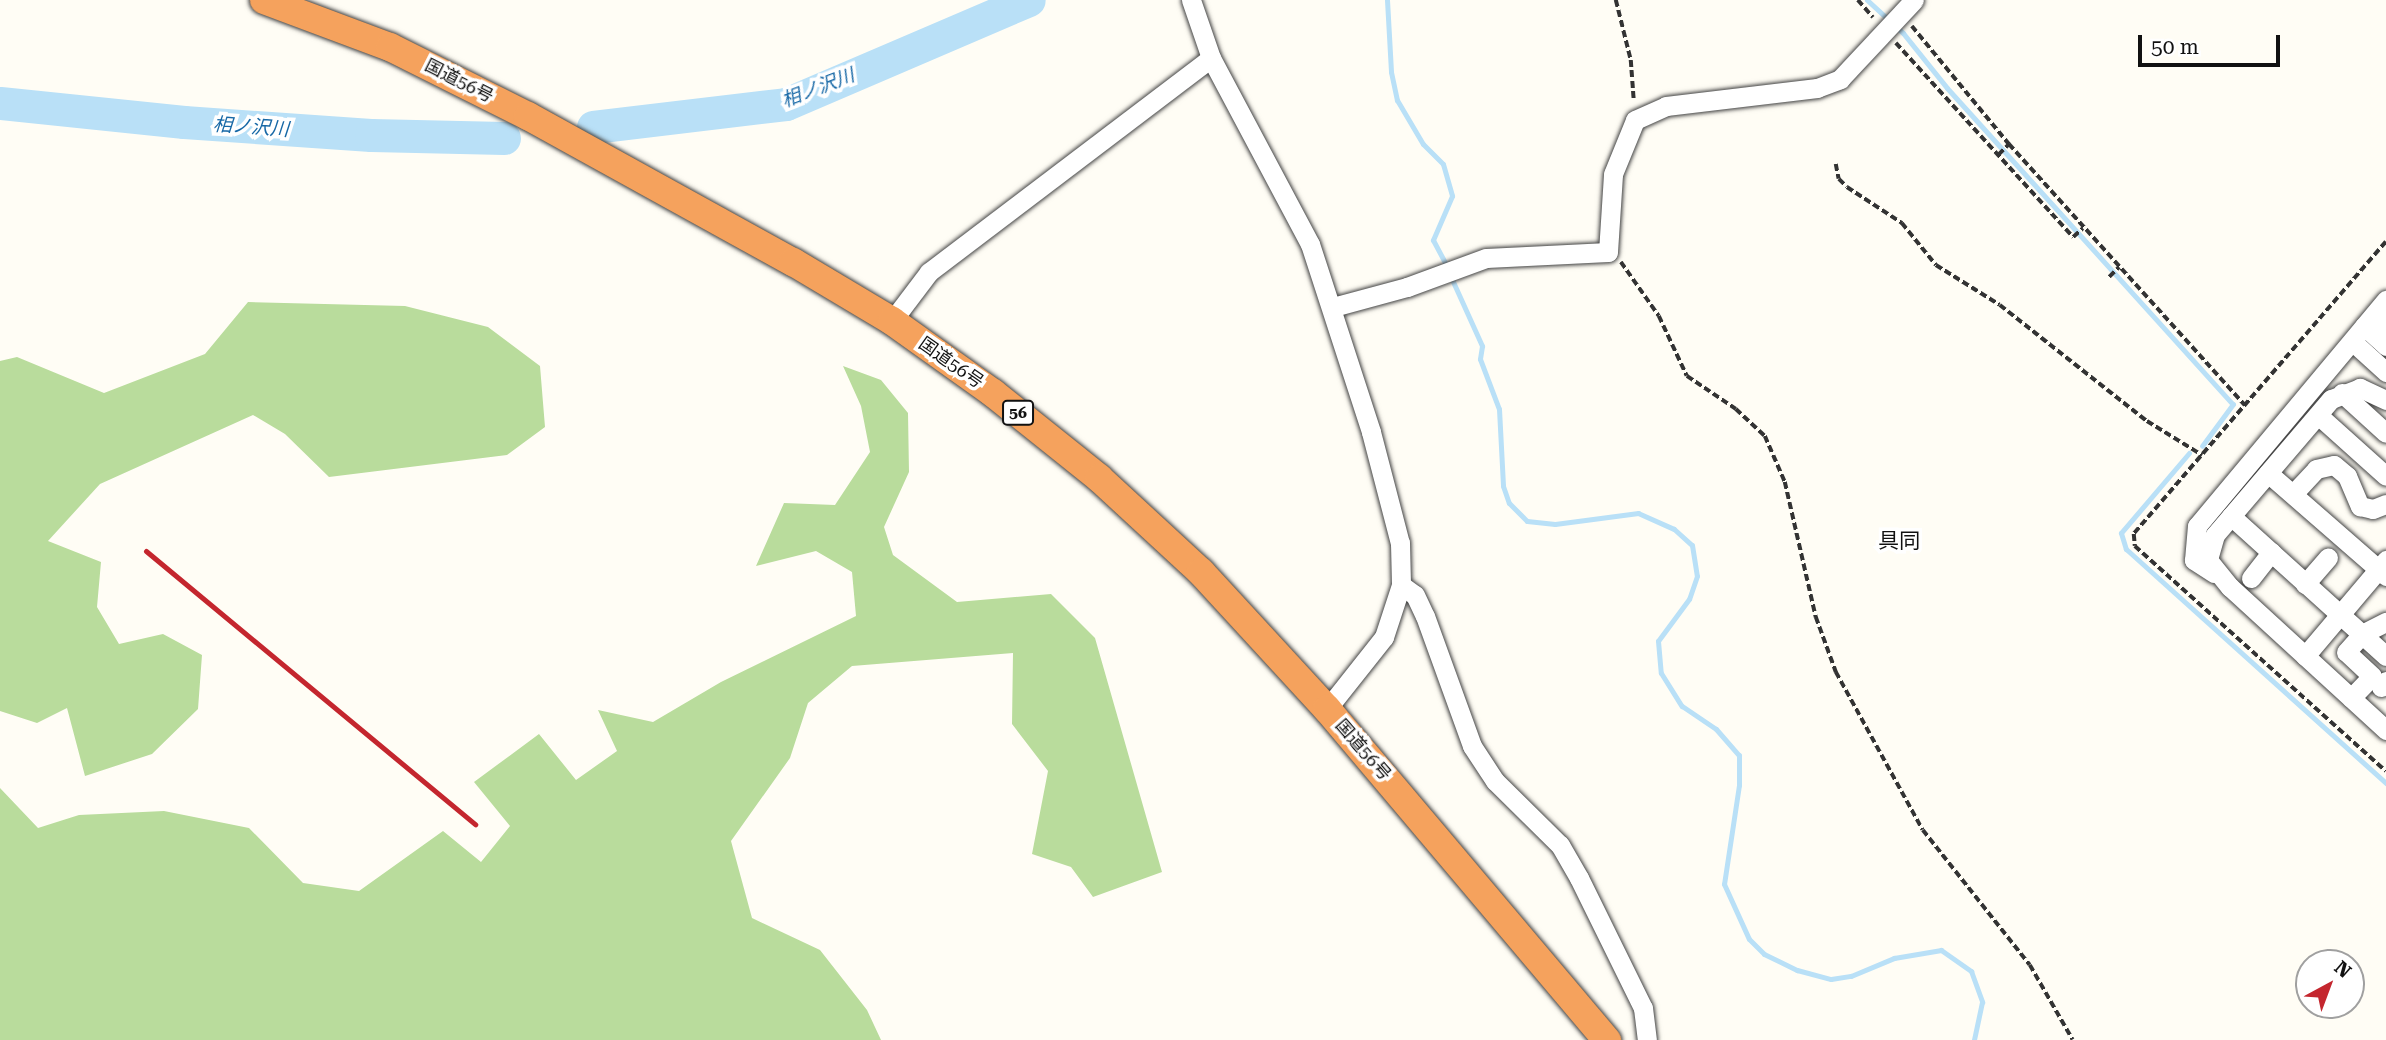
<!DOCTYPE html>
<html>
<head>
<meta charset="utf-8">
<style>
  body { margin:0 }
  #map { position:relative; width:2386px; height:1040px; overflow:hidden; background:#fffdf5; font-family:"Roboto Serif","Noto Sans JP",serif }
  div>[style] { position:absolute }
  .forest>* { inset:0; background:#b9dc9c }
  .stream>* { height:5px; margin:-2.5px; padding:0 2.5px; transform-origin:2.5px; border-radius:2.5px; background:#b9e0f7 }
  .river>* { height:33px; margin:-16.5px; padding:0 16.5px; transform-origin:16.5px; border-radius:16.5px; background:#b9e0f7 }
  .path>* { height:3.5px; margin-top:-1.75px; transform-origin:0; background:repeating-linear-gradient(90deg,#333 0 7px,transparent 0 10.5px) }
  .roads { filter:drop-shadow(0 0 2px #444) drop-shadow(0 0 2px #444) }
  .minor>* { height:19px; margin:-9.5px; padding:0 9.5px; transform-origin:9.5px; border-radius:9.5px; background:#fff }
  .highway>* { height:28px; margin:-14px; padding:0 14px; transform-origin:14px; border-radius:14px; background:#f5a25d }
  .rail>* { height:5px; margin:-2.5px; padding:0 2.5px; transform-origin:2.5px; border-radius:2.5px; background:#c4262e }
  span { translate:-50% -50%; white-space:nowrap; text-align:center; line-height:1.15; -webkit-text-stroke:7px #fff; paint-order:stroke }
  .shield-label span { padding:2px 5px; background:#fff; border:2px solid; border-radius:5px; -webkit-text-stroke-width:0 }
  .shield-label { font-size:16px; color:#111; font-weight:700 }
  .street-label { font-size:18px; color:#111 }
  .water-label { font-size:19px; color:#1768a6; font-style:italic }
  .quarter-label { font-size:21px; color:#111 }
  .north { position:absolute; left:2295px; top:949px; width:70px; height:70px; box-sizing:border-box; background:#fff; border:2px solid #a0a0a0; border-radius:50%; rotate:41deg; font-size:19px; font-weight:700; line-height:28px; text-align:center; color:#111 }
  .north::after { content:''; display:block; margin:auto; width:24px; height:32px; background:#c4262e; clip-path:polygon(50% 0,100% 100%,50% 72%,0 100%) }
  .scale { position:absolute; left:2138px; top:35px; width:142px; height:32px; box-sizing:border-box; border:4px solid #111; border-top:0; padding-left:9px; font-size:21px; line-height:24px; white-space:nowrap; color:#111; -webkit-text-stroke:5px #fff; paint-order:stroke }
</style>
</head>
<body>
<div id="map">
  <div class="forest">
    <i style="clip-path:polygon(248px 302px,405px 306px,488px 327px,540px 366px,545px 427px,507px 455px,329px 477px,285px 434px,253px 415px,100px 484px,48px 541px,101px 562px,97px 607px,119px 644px,163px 634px,202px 655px,198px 709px,152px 754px,85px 776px,67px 708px,37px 723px,0 711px,0 361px,17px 357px,104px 393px,205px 354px)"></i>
    <i style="clip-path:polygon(843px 366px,881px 380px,908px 413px,909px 472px,884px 527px,893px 555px,957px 602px,1051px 594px,1095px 638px,1162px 872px,1093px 897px,1071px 867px,1032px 854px,1048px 771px,1012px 724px,1013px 653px,852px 666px,808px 703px,790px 758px,731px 841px,752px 918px,820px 950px,867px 1010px,881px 1040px,0 1040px,0 788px,38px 828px,79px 815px,164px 811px,249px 828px,303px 883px,359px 891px,443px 831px,481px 862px,510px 826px,474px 782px,539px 734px,576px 780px,617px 751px,598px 710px,653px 722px,721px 682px,856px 616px,852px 572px,816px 551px,756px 566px,784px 503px,835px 505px,870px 452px,861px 406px)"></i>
  </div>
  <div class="stream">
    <i style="left:1387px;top:0;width:72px;rotate:86.8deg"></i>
    <i style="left:1391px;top:72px;width:29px;rotate:78deg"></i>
    <i style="left:1397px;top:100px;width:51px;rotate:59.4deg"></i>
    <i style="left:1423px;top:144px;width:28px;rotate:45deg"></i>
    <i style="left:1443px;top:164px;width:33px;rotate:74deg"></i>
    <i style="left:1452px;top:196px;width:48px;rotate:113.4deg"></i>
    <i style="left:1433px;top:240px;width:30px;rotate:62deg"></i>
    <i style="left:1867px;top:0;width:49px;rotate:42.5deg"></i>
    <i style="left:1903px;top:33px;width:70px;rotate:51.3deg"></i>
    <i style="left:1947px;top:88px;width:426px;rotate:47.9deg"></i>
    <i style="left:2233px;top:404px;width:52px;rotate:126.4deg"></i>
    <i style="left:1450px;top:275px;width:78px;rotate:65.7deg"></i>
    <i style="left:1482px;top:346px;width:13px;rotate:99deg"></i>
    <i style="left:1480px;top:359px;width:53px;rotate:69.2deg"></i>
    <i style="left:1499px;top:409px;width:77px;rotate:87deg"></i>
    <i style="left:1503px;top:486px;width:18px;rotate:71deg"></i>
    <i style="left:1509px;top:503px;width:25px;rotate:45deg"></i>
    <i style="left:1527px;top:521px;width:28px;rotate:6deg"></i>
    <i style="left:1555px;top:524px;width:84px;rotate:-7.5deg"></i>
    <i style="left:1638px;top:513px;width:39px;rotate:24deg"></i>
    <i style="left:1674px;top:529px;width:24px;rotate:42deg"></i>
    <i style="left:1692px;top:545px;width:31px;rotate:81deg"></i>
    <i style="left:1697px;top:576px;width:24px;rotate:109deg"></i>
    <i style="left:1689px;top:599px;width:52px;rotate:126.4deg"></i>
    <i style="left:1658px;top:641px;width:32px;rotate:85deg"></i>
    <i style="left:1661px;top:673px;width:39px;rotate:58deg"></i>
    <i style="left:1682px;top:706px;width:41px;rotate:34.1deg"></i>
    <i style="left:1716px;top:729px;width:35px;rotate:49deg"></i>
    <i style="left:1739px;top:755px;width:30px;rotate:90deg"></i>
    <i style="left:1739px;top:785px;width:100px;rotate:98.6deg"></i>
    <i style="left:1724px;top:884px;width:60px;rotate:65.6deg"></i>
    <i style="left:1749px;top:939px;width:21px;rotate:45deg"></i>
    <i style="left:1764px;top:954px;width:37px;rotate:26deg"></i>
    <i style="left:1797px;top:970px;width:35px;rotate:15deg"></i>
    <i style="left:1831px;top:979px;width:20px;rotate:-9deg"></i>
    <i style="left:1851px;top:976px;width:47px;rotate:-22.7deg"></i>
    <i style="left:1894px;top:958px;width:48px;rotate:-9.7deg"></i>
    <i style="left:1941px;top:950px;width:37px;rotate:35deg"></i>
    <i style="left:1971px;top:971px;width:33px;rotate:70deg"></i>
    <i style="left:1982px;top:1002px;width:39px;rotate:102deg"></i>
    <i style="left:2189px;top:453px;width:105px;rotate:130.4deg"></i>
    <i style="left:2121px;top:533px;width:17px;rotate:73deg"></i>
    <i style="left:2126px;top:549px;width:350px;rotate:42deg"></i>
  </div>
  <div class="river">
    <i style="left:0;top:103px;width:185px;rotate:5.9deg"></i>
    <i style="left:184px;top:122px;width:187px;rotate:4deg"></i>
    <i style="left:371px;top:135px;width:133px;rotate:1.3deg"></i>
    <i style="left:593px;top:127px;width:194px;rotate:-6.8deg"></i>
    <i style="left:786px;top:104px;width:264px;rotate:-23.2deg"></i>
  </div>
  <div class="path">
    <i style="left:1616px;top:0;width:62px;rotate:76deg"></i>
    <i style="left:1631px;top:60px;width:41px;rotate:85.8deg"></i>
    <i style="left:1858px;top:0;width:23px;rotate:49deg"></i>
    <i style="left:1912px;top:26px;width:153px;rotate:50.6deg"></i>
    <i style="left:2009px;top:144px;width:352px;rotate:47.9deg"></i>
    <i style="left:1896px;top:43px;width:263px;rotate:47.6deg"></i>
    <i style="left:2073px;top:237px;width:13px;rotate:-42deg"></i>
    <i style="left:1998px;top:155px;width:16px;rotate:-45deg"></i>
    <i style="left:1836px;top:164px;width:15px;rotate:79deg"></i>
    <i style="left:1839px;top:179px;width:11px;rotate:45deg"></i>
    <i style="left:1847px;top:187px;width:66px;rotate:33.2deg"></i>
    <i style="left:1902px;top:223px;width:54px;rotate:51deg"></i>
    <i style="left:1936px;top:265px;width:75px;rotate:32deg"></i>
    <i style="left:2000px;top:305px;width:187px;rotate:38.3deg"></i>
    <i style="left:2147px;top:421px;width:65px;rotate:31.7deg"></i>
    <i style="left:2386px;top:242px;width:386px;rotate:130.8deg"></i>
    <i style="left:2134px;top:534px;width:12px;rotate:85deg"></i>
    <i style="left:2135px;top:546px;width:337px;rotate:41.9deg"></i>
    <i style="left:1621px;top:262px;width:66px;rotate:54.9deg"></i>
    <i style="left:1659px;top:316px;width:66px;rotate:65deg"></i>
    <i style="left:1687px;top:376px;width:59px;rotate:34deg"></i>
    <i style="left:1736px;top:409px;width:40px;rotate:43deg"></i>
    <i style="left:1765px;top:436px;width:50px;rotate:66.5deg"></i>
    <i style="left:1785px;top:482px;width:139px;rotate:77.1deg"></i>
    <i style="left:1816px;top:617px;width:59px;rotate:70deg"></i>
    <i style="left:1836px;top:672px;width:180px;rotate:61.2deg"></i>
    <i style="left:1923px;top:830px;width:172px;rotate:51.6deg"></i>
    <i style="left:2030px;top:965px;width:86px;rotate:60.2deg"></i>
    <i style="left:2109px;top:277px;width:14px;rotate:-45deg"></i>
  </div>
  <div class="roads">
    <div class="minor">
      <i style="left:1191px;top:0;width:61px;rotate:71deg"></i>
      <i style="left:1211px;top:58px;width:211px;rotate:62deg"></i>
      <i style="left:1310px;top:244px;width:198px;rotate:72deg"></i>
      <i style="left:1371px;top:432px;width:115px;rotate:75.4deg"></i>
      <i style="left:1400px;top:543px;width:42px;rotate:88.6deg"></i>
      <i style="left:1401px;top:585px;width:55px;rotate:108.1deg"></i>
      <i style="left:1384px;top:637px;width:92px;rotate:128.4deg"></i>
      <i style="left:1333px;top:307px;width:77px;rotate:-15.1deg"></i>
      <i style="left:1407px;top:287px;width:84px;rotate:-20.2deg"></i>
      <i style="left:1486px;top:258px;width:122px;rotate:-2.8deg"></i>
      <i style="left:1608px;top:252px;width:78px;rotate:-86.3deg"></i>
      <i style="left:1613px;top:174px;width:58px;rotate:-67.8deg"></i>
      <i style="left:1635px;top:120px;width:34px;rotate:-24deg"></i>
      <i style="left:1666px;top:106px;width:152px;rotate:-6.8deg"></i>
      <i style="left:1817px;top:88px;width:25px;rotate:-21deg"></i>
      <i style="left:1840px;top:79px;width:108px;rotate:-46.9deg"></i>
      <i style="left:892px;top:321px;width:61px;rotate:-52.9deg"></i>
      <i style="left:929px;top:272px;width:354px;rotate:-37.2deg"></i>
      <i style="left:2384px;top:324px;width:3px;rotate:-45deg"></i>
      <i style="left:2364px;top:326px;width:30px;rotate:42deg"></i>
      <i style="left:2353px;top:342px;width:45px;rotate:42.3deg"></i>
      <i style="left:2342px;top:393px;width:59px;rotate:42.3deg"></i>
      <i style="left:2386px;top:400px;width:29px;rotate:-155deg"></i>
      <i style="left:2360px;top:388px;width:31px;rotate:159deg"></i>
      <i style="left:2331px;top:399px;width:179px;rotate:130.5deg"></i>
      <i style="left:2215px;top:535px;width:26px;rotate:106deg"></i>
      <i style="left:2208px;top:560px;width:35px;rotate:51deg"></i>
      <i style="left:2230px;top:587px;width:212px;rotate:42.5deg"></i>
      <i style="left:2318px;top:415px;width:91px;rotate:41.9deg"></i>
      <i style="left:2268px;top:473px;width:157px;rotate:41.1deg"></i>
      <i style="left:2293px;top:494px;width:34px;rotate:-47deg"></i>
      <i style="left:2316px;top:469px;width:18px;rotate:-13deg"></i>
      <i style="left:2334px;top:465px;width:17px;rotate:40deg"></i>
      <i style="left:2347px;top:476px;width:33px;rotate:67deg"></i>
      <i style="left:2360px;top:506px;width:13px;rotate:13deg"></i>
      <i style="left:2373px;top:509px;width:14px;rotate:-21deg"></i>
      <i style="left:2231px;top:516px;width:209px;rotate:42.1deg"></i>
      <i style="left:2214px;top:573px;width:24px;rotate:-147deg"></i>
      <i style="left:2194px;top:560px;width:34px;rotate:-85deg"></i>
      <i style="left:2197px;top:526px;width:295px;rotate:-50.1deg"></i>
      <i style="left:2251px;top:578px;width:33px;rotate:-52deg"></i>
      <i style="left:2305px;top:584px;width:35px;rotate:-49deg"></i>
      <i style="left:1401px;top:585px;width:17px;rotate:36deg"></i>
      <i style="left:1415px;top:595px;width:23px;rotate:65deg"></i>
      <i style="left:1425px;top:616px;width:138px;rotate:70.1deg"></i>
      <i style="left:1472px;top:746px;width:42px;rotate:56.7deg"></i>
      <i style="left:1495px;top:781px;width:91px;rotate:44.6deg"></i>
      <i style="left:1560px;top:845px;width:38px;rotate:60deg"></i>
      <i style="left:1579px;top:878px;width:145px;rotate:63.8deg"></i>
      <i style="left:1643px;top:1008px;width:32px;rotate:83deg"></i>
      <i style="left:2305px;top:656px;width:126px;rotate:-49.8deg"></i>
      <i style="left:2381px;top:687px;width:8px;rotate:-50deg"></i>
      <i style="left:2351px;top:698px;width:30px;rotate:-46deg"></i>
      <i style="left:2372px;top:676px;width:35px;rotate:-137deg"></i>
      <i style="left:2346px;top:652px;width:24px;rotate:-48deg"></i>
      <i style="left:2362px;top:634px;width:27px;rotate:-27deg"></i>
    </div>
    <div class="highway">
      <i style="left:264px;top:0;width:134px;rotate:20.5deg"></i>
      <i style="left:390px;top:47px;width:154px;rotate:26.6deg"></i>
      <i style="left:528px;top:116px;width:303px;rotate:28.9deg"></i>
      <i style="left:793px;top:262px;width:115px;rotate:30.8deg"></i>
      <i style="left:892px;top:321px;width:124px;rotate:35.5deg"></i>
      <i style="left:993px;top:393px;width:136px;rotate:38.7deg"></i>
      <i style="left:1099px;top:478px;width:139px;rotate:42.7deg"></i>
      <i style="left:1201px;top:572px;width:186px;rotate:47.4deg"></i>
      <i style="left:1327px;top:709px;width:434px;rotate:49.8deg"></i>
    </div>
  </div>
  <div class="rail">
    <i style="left:146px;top:551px;width:428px;rotate:39.7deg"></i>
  </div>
  <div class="shield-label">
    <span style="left:1018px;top:413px">56</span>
  </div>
  <div class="street-label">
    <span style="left:459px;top:81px;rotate:27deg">国道56号</span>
    <span style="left:951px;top:363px;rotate:35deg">国道56号</span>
    <span style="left:1363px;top:750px;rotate:49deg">国道56号</span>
  </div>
  <div class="water-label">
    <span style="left:818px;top:88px;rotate:-21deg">相ノ沢川</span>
    <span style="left:251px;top:127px;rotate:4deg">相ノ沢川</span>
  </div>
  <div class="quarter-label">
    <span style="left:1899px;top:541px">具同</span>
  </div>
  <div class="north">N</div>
  <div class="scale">50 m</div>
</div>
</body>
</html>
